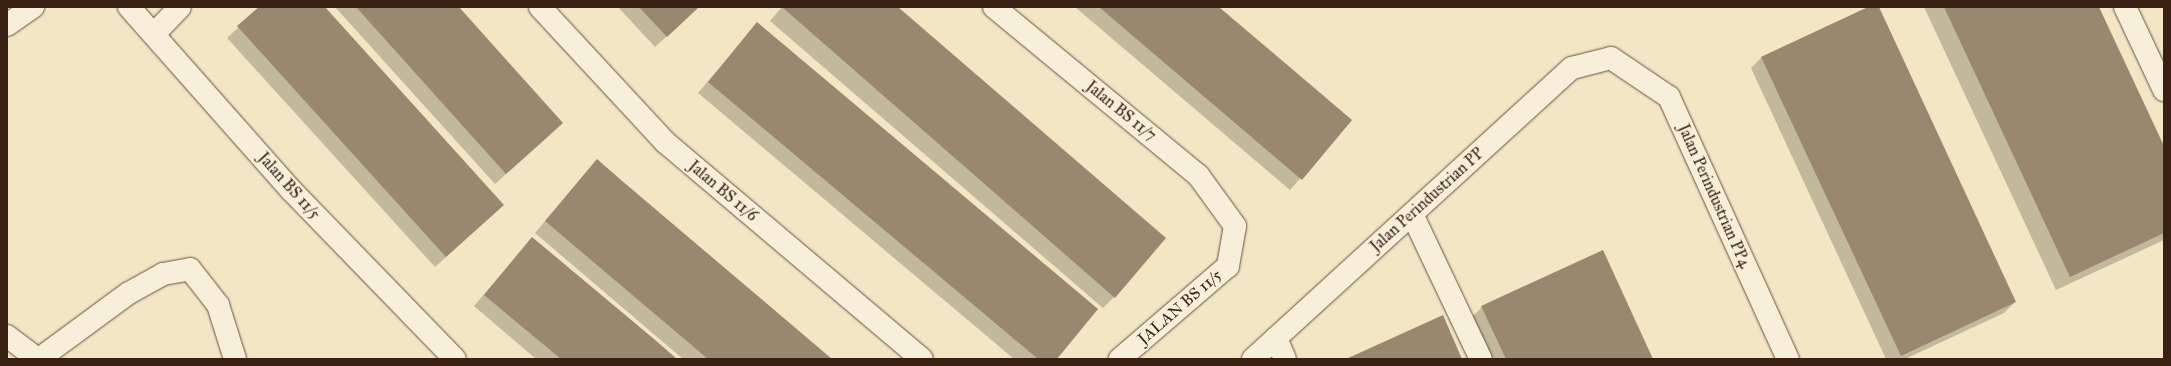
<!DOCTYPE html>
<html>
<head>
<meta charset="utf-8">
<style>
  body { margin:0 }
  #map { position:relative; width:2171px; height:366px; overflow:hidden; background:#f3e6c4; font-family:"IM FELL Great Primer",serif }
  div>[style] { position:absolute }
  .shadow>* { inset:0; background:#0003 }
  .building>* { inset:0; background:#9a876f }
  .roads { filter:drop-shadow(0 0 1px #68523f) drop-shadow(0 0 1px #68523f) }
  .minor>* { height:22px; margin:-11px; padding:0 11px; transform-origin:11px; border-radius:11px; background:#f7efd9 }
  span { translate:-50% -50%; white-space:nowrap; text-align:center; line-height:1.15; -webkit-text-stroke:4px #f7efd9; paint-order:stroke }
  .street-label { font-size:16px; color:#3a2013 }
  .frame { position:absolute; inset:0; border:8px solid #3a2013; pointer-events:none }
</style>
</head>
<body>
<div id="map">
  <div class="shadow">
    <i style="clip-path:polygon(260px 7px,323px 7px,491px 216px,435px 267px,227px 38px)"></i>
    <i style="clip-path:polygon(335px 7px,457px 7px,551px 134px,495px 184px)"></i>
    <i style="clip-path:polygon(618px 7px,699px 7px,655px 47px)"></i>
    <i style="clip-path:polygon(782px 7px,896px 7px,1114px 297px,1103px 308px,770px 21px)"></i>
    <i style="clip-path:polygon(1075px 7px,1217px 7px,1351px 121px,1290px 190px)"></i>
    <i style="clip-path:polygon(1870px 7px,1878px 7px,2015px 302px,2004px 313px,1905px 359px,1886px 359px,1751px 68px,1762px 57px)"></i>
    <i style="clip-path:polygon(1924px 7px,2098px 7px,2164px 148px,2164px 240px,2056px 290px)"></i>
    <i style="clip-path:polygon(757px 24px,1055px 359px,1014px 359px,698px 93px)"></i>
    <i style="clip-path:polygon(597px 160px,831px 359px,683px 359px,535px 233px)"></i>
    <i style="clip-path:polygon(532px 238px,676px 359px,536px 359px,474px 306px)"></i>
    <i style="clip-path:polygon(1482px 307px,1652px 359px,1490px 359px,1471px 318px)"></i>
  </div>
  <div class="building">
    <i style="clip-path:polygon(259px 7px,325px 7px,504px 205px,446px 257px,237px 26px)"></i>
    <i style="clip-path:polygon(356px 7px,459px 7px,563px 123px,506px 174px)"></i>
    <i style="clip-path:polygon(639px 7px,699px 7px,667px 37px)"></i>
    <i style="clip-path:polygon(782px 7px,898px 7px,1166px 238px,1115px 298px)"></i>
    <i style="clip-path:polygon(1099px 7px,1219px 7px,1352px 120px,1302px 180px)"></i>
    <i style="clip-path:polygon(1868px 7px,1879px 7px,2016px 302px,1901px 356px,1761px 57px)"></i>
    <i style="clip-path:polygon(1944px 7px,2099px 7px,2164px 146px,2164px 233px,2070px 277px)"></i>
    <i style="clip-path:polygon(757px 22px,1098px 309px,1057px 359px,1038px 359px,708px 82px)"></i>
    <i style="clip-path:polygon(597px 159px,621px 180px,832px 359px,708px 359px,545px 221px)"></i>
    <i style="clip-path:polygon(532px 237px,654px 339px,677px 359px,561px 359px,484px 295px)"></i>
    <i style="clip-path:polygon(1603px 250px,1653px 359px,1506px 359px,1481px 306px)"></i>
    <i style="clip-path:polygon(1443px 315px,1462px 359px,1346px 359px)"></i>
  </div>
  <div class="roads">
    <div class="minor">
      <i style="left:129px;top:7px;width:244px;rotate:48.5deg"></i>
      <i style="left:291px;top:190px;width:235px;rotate:45.9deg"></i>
      <i style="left:540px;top:7px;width:184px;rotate:47.2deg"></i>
      <i style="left:665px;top:142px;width:336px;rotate:40.2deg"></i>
      <i style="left:994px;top:7px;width:264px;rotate:39.5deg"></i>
      <i style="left:1198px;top:175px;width:63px;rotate:54deg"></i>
      <i style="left:1235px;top:226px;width:41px;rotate:99.9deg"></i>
      <i style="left:1228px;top:266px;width:143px;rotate:139.3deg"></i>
      <i style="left:2125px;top:7px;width:92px;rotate:64.8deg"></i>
      <i style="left:7px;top:25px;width:32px;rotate:-35deg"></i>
      <i style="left:154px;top:34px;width:37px;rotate:-46deg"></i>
      <i style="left:1412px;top:214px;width:161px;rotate:64.6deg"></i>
      <i style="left:7px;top:336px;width:39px;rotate:37deg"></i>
      <i style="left:1276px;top:338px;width:23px;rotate:67deg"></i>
      <i style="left:39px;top:359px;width:112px;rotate:-36.3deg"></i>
      <i style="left:129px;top:293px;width:39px;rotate:-29deg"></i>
      <i style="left:163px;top:274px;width:27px;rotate:-10deg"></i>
      <i style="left:190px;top:269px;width:46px;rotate:52.1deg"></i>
      <i style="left:218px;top:305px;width:57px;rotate:72.5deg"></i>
      <i style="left:1253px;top:359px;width:432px;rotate:-42.4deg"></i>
      <i style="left:1572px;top:68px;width:40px;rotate:-14.4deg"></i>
      <i style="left:1611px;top:58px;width:70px;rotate:33.9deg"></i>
      <i style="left:1669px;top:97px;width:288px;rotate:65.6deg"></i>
    </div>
  </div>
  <div class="street-label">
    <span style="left:1121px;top:111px;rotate:39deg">Jalan BS 11/7</span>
    <span style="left:289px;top:186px;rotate:48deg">Jalan BS 11/5</span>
    <span style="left:723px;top:191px;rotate:40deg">Jalan BS 11/6</span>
    <span style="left:1714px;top:196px;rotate:66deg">Jalan Perindustrian PP4</span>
    <span style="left:1427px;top:200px;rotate:-42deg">Jalan Perindustrian PP</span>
    <span style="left:1180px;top:307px;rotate:-41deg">JALAN BS 11/5</span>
  </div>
  <div class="frame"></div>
</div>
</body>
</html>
